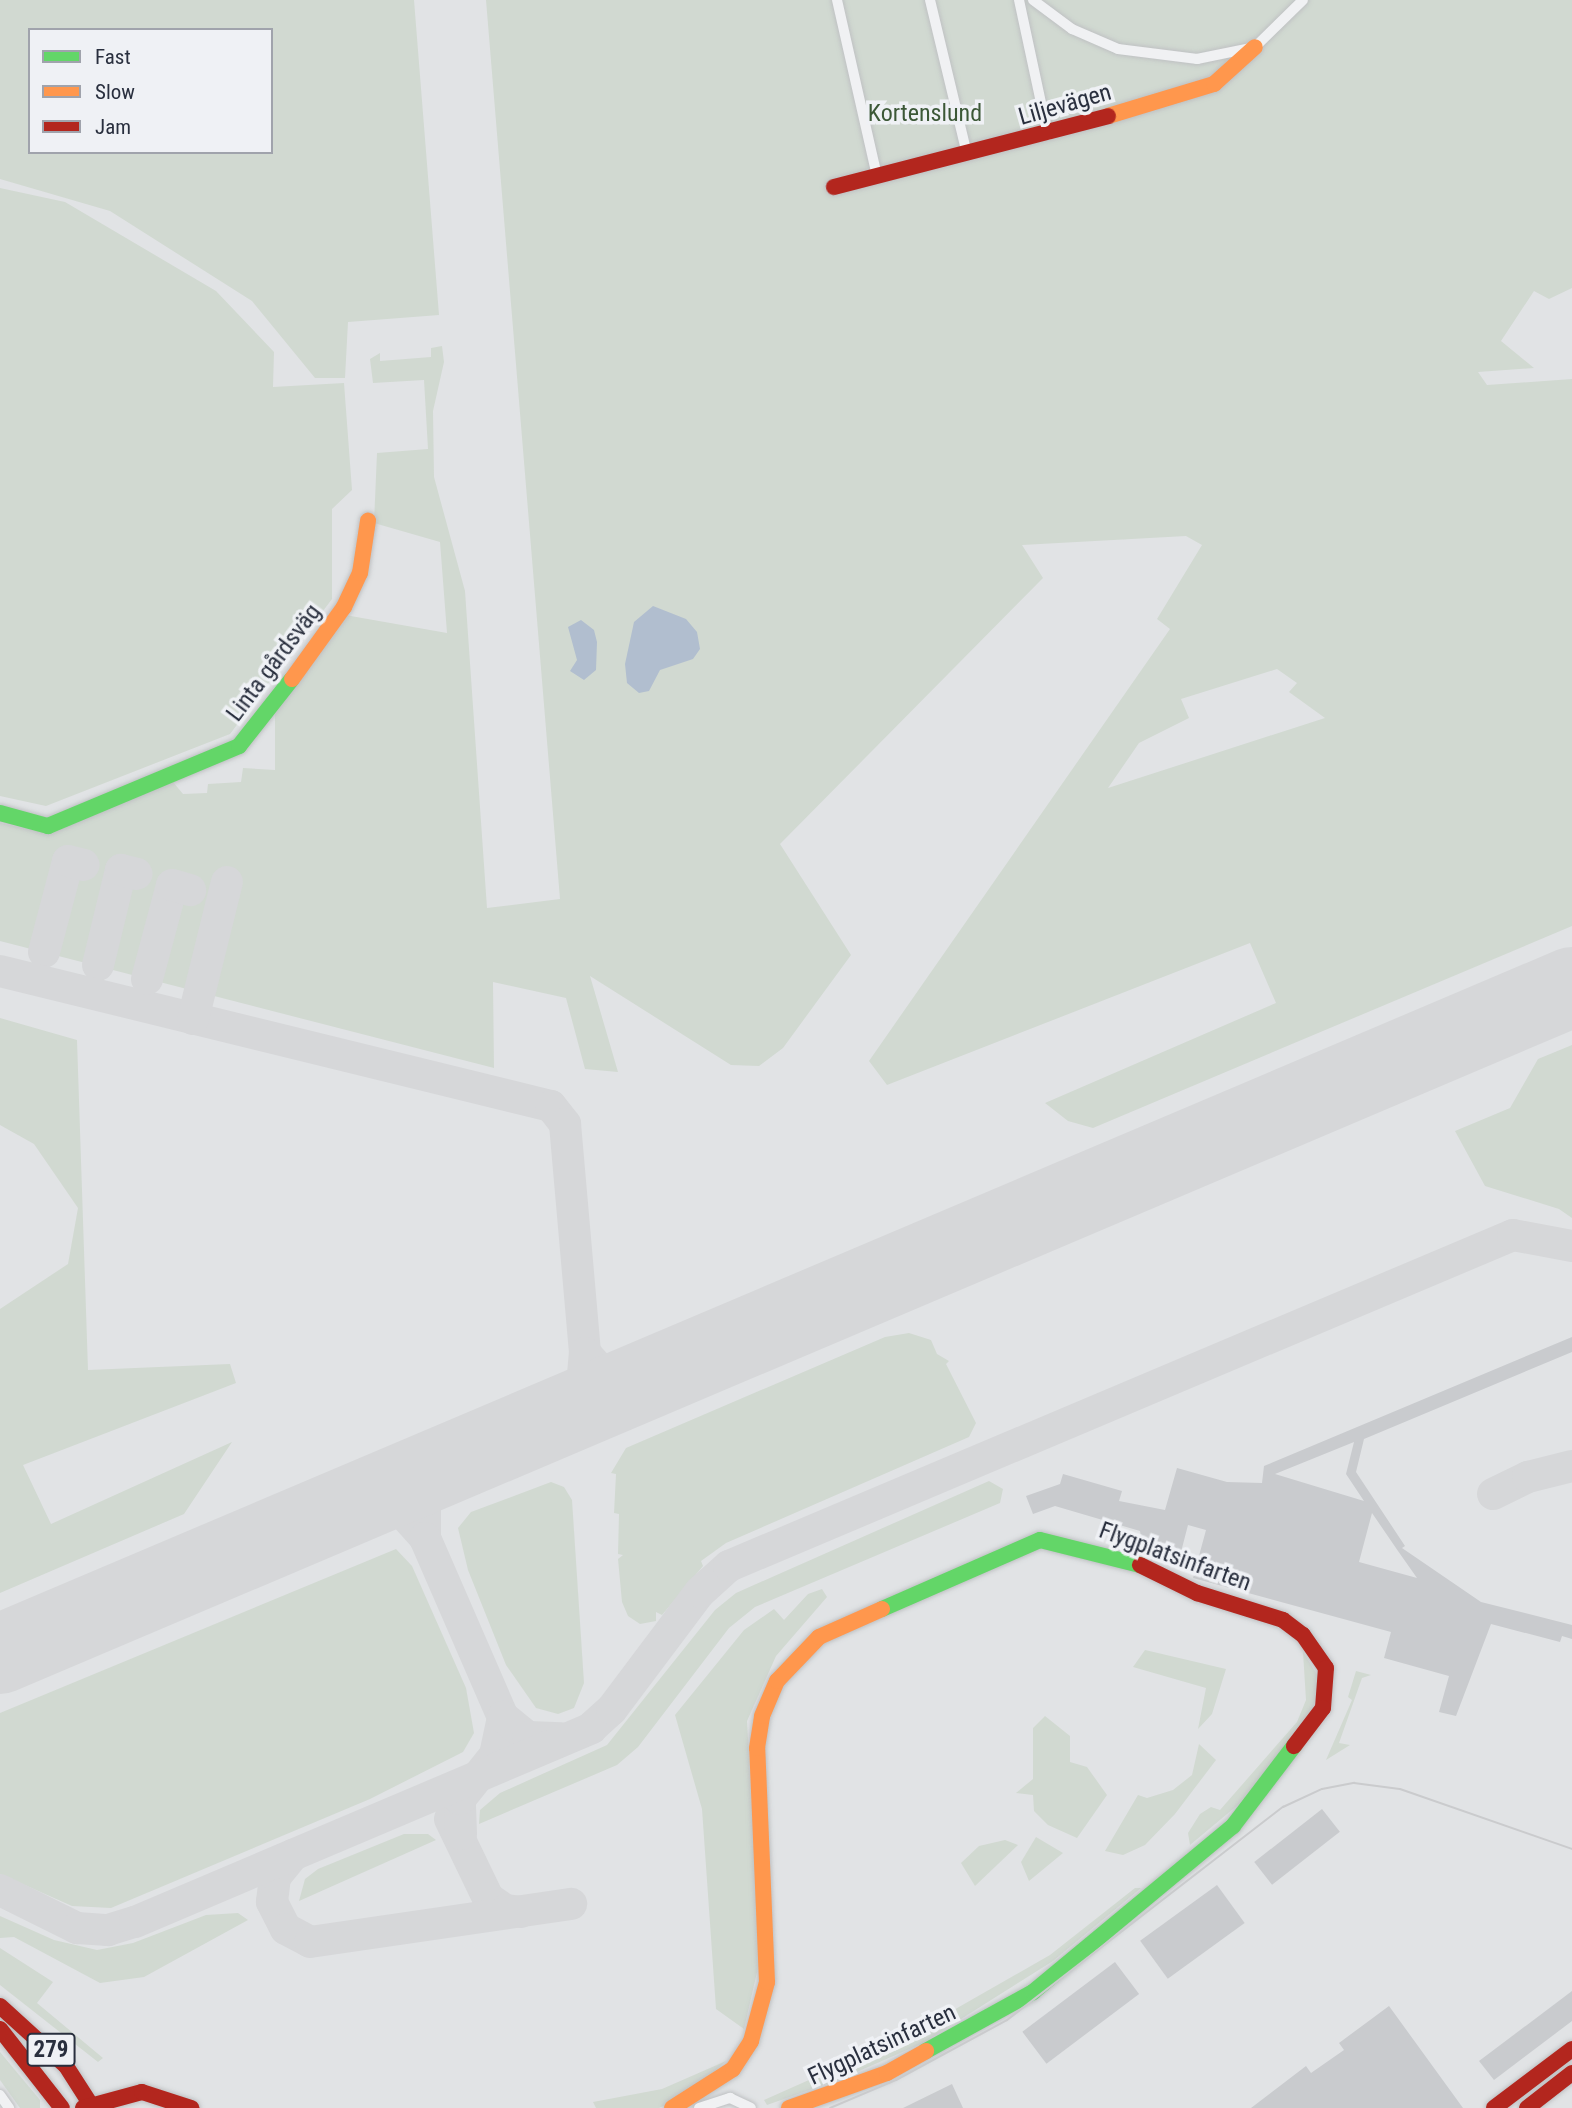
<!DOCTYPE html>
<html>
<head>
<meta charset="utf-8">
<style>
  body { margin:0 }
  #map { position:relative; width:1572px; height:2108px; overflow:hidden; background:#e1e3e5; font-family:"Roboto Condensed",sans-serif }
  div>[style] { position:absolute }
  .green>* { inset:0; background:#d1d9d1 }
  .water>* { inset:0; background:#b1becf }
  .taxiway>* { height:32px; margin:-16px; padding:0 16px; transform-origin:16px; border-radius:16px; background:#d6d7d9 }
  .runway>* { height:80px; margin:-40px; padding:0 40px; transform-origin:40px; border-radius:40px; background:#d6d7d9 }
  .building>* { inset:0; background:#c9cbce; transform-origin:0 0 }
  .roads { filter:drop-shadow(0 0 2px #bfc1c3) drop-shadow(0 0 2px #bfc1c3) }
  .street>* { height:10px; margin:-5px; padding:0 5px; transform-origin:5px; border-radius:5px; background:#f0f1f3 }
  .fast>* { height:16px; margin:-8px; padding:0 8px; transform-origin:8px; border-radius:8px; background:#63d668 }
  .slow>* { height:16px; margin:-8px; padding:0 8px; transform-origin:8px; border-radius:8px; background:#ff974d }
  .jam>* { height:16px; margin:-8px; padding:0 8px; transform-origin:8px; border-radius:8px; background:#b3261e }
  .tram>* { height:2px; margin:-1px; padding:0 1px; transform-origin:1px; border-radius:1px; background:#cacbcd }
  span { translate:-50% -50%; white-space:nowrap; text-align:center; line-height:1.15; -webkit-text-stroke:7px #eff1f5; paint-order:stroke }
  .shield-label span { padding:2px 5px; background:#eff1f5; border:2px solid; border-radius:5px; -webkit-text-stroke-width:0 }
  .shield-label { font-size:23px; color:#292f3e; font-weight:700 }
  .street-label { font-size:24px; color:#292f3e }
  .park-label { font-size:24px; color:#3c5837 }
  .legend { position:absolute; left:28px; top:28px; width:245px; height:126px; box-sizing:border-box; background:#eff1f5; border:2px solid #a0a3ac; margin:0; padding:9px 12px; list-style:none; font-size:21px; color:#292f3e }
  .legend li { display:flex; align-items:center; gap:14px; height:35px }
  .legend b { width:35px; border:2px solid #a0a3ac }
</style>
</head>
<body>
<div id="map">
  <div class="green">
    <i style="clip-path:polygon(evenodd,0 0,414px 0,439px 315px,348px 322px,345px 378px,315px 378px,252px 301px,110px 211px,0 179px,0 0,30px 30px,271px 30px,271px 152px,30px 152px,30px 30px)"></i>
    <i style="clip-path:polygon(evenodd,486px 0,1572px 0,1572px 288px,1549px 299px,1534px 291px,1501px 341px,1534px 368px,1478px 372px,1487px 385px,1572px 379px,1572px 926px,1093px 1128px,1068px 1121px,1045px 1103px,1276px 1003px,1250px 943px,887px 1085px,869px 1061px,1170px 629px,1157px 619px,1202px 545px,1186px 536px,1022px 545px,1043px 578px,780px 844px,851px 955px,783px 1048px,759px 1066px,731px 1065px,590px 976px,618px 1072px,585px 1069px,566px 998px,493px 982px,494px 1068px,0 941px,0 823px,50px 834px,173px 782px,183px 794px,207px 793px,208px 784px,241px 782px,243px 768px,275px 770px,275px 714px,345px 615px,447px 633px,440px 542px,374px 523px,377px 453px,428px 449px,424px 380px,373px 383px,370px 359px,380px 353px,380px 361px,431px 357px,431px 348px,442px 346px,444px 362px,433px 411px,434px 477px,465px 591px,487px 908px,560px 899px,486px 0,1277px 669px,1297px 683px,1289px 692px,1325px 718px,1108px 788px,1139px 743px,1189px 718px,1181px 699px,1277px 669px)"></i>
    <i style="clip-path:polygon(0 188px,65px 202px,216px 291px,274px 352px,273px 387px,344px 383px,352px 490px,332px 509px,332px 599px,230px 734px,46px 806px,0 796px)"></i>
    <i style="clip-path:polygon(0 1018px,77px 1040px,88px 1370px,230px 1364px,236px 1383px,23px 1465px,51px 1524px,232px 1442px,184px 1514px,0 1593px,0 1309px,68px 1264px,78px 1208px,34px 1144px,0 1125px)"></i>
    <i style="clip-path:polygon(1572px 1045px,1572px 1218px,1559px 1209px,1485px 1186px,1455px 1131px,1510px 1108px,1538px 1059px)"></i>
    <i style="clip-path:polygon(909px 1333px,931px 1340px,937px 1354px,949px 1361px,946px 1364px,976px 1423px,969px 1437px,726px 1543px,701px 1561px,703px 1566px,662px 1615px,656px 1612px,656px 1621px,640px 1624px,628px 1616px,622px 1602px,618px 1559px,623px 1555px,618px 1554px,619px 1514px,614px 1513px,616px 1474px,611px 1473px,626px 1448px,885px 1337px)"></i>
    <i style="clip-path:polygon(989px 1481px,1003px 1489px,1000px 1503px,755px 1607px,729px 1628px,638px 1747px,617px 1765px,479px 1824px,480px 1810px,500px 1793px,607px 1745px,715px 1610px,736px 1593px)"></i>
    <i style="clip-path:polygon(551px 1482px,564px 1487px,572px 1500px,584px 1683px,574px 1708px,558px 1714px,536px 1708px,506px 1665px,468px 1570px,458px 1528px,471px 1512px)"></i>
    <i style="clip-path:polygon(396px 1549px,412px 1566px,466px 1688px,474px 1733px,463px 1752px,370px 1799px,111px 1908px,72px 1906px,0 1874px,0 1713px)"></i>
    <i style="clip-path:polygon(822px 1589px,827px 1597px,776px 1656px,747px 1721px,760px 1959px,744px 2029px,716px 2009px,702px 1809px,675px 1715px,744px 1630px,774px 1609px,784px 1620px,808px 1594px)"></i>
    <i style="clip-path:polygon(1145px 1650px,1226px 1669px,1212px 1714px,1198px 1729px,1206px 1688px,1133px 1667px)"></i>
    <i style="clip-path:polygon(1303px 1652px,1321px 1681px,1312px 1712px,1239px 1804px,1190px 1845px,1188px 1833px,1200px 1814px,1211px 1807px,1220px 1810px,1297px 1722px,1306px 1700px)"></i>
    <i style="clip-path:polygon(1356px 1671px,1371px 1675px,1362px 1678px,1339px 1743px,1350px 1745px,1326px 1760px,1352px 1700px,1348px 1697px)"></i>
    <i style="clip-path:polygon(1045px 1716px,1070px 1736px,1070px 1762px,1087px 1767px,1107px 1795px,1077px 1838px,1048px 1825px,1034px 1811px,1033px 1795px,1016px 1793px,1033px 1779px,1033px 1728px)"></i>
    <i style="clip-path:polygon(1199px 1744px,1216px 1760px,1175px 1814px,1145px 1845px,1123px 1855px,1105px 1851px,1138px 1795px,1147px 1798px,1173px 1790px,1192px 1775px)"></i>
    <i style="clip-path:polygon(404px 1834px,428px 1834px,436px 1840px,299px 1901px,305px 1879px,318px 1869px)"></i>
    <i style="clip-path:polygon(1036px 1837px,1063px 1853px,1029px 1881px,1021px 1862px)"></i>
    <i style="clip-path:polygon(1005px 1840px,1018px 1845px,975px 1886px,961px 1863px,979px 1846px)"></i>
    <i style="clip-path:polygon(1135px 1888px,1141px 1888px,1053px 1961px,923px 2043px,843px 2078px,767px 2105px,764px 2100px,910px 2035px,1050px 1955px)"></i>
    <i style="clip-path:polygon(238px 1913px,248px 1920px,144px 1977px,100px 1983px,14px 1937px,0 1938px,0 1916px,54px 1940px,97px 1950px,133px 1943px,206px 1915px)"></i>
    <i style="clip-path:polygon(0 1948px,53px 1982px,37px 2003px,103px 2058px,98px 2062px,0 1985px)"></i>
    <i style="clip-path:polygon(0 2052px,40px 2100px,40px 2108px,20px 2108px,0 2080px)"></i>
    <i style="clip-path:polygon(726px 2061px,688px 2095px,659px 2108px,596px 2108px,593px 2102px,662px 2089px)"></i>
  </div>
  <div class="water">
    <i style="clip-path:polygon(653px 606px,686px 619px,697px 632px,700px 649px,693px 659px,660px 670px,649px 691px,639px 693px,627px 683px,625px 664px,634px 622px)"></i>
    <i style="clip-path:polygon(581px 620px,594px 630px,597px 642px,596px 670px,584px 680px,570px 671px,577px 660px,568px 627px)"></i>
  </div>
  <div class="taxiway">
    <i style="left:44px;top:952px;width:94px;rotate:-75.2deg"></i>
    <i style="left:68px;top:861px;width:16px;rotate:14deg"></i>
    <i style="left:98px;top:965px;width:98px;rotate:-76.4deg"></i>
    <i style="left:121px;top:870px;width:16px;rotate:14deg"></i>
    <i style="left:0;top:971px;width:567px;rotate:13.77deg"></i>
    <i style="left:551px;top:1106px;width:23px;rotate:52deg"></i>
    <i style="left:565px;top:1124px;width:230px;rotate:85deg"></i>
    <i style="left:147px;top:979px;width:97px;rotate:-75.1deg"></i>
    <i style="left:172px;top:885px;width:19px;rotate:16deg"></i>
    <i style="left:193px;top:1019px;width:141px;rotate:-76.1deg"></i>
    <i style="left:553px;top:1419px;width:44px;rotate:-48.7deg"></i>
    <i style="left:582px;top:1386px;width:33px;rotate:-85deg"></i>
    <i style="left:585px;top:1353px;width:38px;rotate:48deg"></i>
    <i style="left:610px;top:1381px;width:35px;rotate:-2deg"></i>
    <i style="left:1493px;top:1494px;width:39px;rotate:-26deg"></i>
    <i style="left:1528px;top:1477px;width:45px;rotate:-14deg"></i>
    <i style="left:359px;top:1502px;width:43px;rotate:12.1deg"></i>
    <i style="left:401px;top:1511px;width:36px;rotate:48deg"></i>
    <i style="left:425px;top:1538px;width:40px;rotate:-90deg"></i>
    <i style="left:425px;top:1498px;width:42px;rotate:-55.6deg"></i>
    <i style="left:425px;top:1538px;width:195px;rotate:66.5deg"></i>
    <i style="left:450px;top:1819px;width:88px;rotate:64.3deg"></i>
    <i style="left:488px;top:1898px;width:21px;rotate:35deg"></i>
    <i style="left:505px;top:1910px;width:16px;rotate:7deg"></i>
    <i style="left:461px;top:1834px;width:35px;rotate:-92deg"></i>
    <i style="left:460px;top:1799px;width:56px;rotate:-51.5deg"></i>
    <i style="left:495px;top:1755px;width:39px;rotate:-78deg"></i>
    <i style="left:503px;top:1717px;width:32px;rotate:39deg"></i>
    <i style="left:528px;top:1737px;width:33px;rotate:2deg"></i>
    <i style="left:293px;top:1855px;width:28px;rotate:129deg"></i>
    <i style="left:275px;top:1877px;width:25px;rotate:97deg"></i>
    <i style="left:272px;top:1902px;width:30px;rotate:63deg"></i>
    <i style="left:286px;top:1929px;width:27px;rotate:28deg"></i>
    <i style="left:310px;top:1942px;width:264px;rotate:-8.3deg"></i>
    <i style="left:0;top:1890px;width:86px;rotate:26.3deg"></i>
    <i style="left:77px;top:1928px;width:31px;rotate:4deg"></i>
    <i style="left:108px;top:1930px;width:28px;rotate:-17deg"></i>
    <i style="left:135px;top:1922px;width:496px;rotate:-23deg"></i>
    <i style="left:591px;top:1728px;width:28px;rotate:-42deg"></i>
    <i style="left:612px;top:1709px;width:146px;rotate:-53.1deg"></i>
    <i style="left:700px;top:1592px;width:39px;rotate:-42deg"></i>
    <i style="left:729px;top:1566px;width:851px;rotate:-22.89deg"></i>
    <i style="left:1513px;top:1235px;width:60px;rotate:10.6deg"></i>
  </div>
  <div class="runway">
    <i style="left:0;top:1654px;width:1708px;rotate:-22.99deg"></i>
  </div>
  <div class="building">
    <i style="clip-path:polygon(evenodd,1572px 1337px,1572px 1352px,1364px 1439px,1356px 1472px,1405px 1546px,1402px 1548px,1481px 1602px,1572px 1625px,1572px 1639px,1562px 1636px,1560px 1642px,1491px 1624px,1456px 1716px,1439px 1712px,1449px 1676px,1384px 1658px,1391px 1632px,1193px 1578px,1206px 1530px,1188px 1525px,1181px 1552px,1142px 1541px,1140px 1531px,1055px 1506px,1033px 1514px,1026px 1496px,1060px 1484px,1063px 1474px,1122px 1491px,1119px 1501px,1165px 1510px,1177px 1468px,1227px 1482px,1262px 1483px,1264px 1466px,1572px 1337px,1354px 1442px,1346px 1474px,1364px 1501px,1275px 1474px,1354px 1442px,1572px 1337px,1372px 1513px,1398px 1551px,1417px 1578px,1359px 1562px,1372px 1513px)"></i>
    <i style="left:1322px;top:1809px;width:29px;height:86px;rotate:52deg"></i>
    <i style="left:1217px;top:1885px;width:47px;height:95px;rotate:54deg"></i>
    <i style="left:1115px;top:1962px;width:40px;height:116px;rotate:53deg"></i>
    <i style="clip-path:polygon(1572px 1991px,1572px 2021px,1494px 2080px,1479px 2061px)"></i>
    <i style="clip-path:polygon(1389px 2006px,1463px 2108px,1251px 2108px,1306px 2066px,1311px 2073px,1344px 2050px,1339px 2043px)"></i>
    <i style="clip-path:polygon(952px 2084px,963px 2108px,903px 2108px)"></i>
  </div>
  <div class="roads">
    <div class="street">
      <i style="left:837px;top:0;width:180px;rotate:77.2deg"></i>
      <i style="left:930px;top:0;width:158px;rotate:76.5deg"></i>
      <i style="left:1019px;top:0;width:138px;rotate:77.9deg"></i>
      <i style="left:1033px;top:0;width:49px;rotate:36.6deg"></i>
      <i style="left:1072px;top:29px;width:50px;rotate:23.5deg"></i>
      <i style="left:1118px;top:49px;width:80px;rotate:7.2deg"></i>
      <i style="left:1197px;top:59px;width:59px;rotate:-11.7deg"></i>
      <i style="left:1255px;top:47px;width:67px;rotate:-44.4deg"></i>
      <i style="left:0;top:2095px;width:16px;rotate:55deg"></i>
      <i style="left:699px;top:2108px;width:33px;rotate:-18deg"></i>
      <i style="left:730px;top:2098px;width:23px;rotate:25deg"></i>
    </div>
    <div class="fast">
      <i style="left:0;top:813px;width:50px;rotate:15.2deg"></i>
      <i style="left:48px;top:826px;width:207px;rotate:-22.7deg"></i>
      <i style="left:239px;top:746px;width:85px;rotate:-51.7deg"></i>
      <i style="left:882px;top:1609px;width:172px;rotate:-23.6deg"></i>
      <i style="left:1040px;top:1540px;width:103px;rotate:14deg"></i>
      <i style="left:926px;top:2051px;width:122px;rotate:-28.9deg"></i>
      <i style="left:1033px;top:1992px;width:260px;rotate:-39.7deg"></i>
      <i style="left:1233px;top:1826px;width:101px;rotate:-52.7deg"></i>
    </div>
    <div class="slow">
      <i style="left:1108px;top:116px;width:111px;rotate:-16.8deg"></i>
      <i style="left:1214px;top:84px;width:55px;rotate:-42.1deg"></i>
      <i style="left:292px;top:679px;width:89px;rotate:-54.2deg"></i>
      <i style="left:344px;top:607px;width:38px;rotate:-65deg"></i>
      <i style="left:360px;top:573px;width:53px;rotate:-81.3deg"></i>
      <i style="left:672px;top:2108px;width:72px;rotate:-32.6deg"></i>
      <i style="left:733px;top:2069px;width:33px;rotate:-57deg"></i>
      <i style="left:751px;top:2041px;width:61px;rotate:-74.8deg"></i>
      <i style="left:767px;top:1982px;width:234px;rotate:-92.4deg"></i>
      <i style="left:757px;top:1748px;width:32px;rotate:-81deg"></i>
      <i style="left:762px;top:1716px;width:38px;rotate:-67deg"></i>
      <i style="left:777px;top:1681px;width:61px;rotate:-46.3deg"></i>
      <i style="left:819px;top:1637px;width:69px;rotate:-24deg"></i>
      <i style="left:789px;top:2108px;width:104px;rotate:-19.7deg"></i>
      <i style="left:887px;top:2073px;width:45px;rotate:-29.4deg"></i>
    </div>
    <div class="jam">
      <i style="left:834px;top:187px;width:283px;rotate:-14.5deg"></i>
      <i style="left:1140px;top:1565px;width:64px;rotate:26.2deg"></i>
      <i style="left:1197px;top:1593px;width:90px;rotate:17.4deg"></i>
      <i style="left:1283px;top:1620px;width:25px;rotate:37deg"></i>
      <i style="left:1303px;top:1635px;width:40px;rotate:55.1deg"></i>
      <i style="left:1326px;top:1668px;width:40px;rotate:94.3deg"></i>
      <i style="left:1323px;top:1708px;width:48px;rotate:127.3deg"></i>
      <i style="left:0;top:2006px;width:89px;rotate:42.3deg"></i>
      <i style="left:66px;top:2066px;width:50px;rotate:57.3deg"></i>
      <i style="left:0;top:2029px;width:100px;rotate:51.9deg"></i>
      <i style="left:83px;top:2108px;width:61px;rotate:-15.2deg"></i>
      <i style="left:142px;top:2092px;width:52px;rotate:18.1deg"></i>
      <i style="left:1494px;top:2108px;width:98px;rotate:-37.1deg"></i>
      <i style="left:1527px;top:2108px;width:57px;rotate:-37.9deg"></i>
    </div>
  </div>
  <div class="tram">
    <i style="left:830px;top:2108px;width:72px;rotate:-23deg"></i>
    <i style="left:896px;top:2080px;width:126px;rotate:-28.4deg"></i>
    <i style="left:1007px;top:2020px;width:349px;rotate:-37.7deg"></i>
    <i style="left:1283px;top:1807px;width:43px;rotate:-24.8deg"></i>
    <i style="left:1322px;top:1789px;width:33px;rotate:-11deg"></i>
    <i style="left:1354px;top:1783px;width:46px;rotate:7.4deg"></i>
    <i style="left:1400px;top:1789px;width:182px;rotate:19.2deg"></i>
  </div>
  <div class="shield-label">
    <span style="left:51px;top:2050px">279</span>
  </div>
  <div class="street-label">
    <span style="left:1065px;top:105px;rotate:-16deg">Liljevägen</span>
    <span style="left:274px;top:663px;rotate:-53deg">Linta gårdsväg</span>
    <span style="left:1175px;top:1557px;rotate:20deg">Flygplatsinfarten</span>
    <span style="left:882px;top:2045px;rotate:-25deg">Flygplatsinfarten</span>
  </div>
  <div class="park-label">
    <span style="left:925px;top:114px">Kortenslund</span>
  </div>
  <ul class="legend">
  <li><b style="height:9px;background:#63d668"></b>Fast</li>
  <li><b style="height:9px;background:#ff974d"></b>Slow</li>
  <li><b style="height:9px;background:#b3261e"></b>Jam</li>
  </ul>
</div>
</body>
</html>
